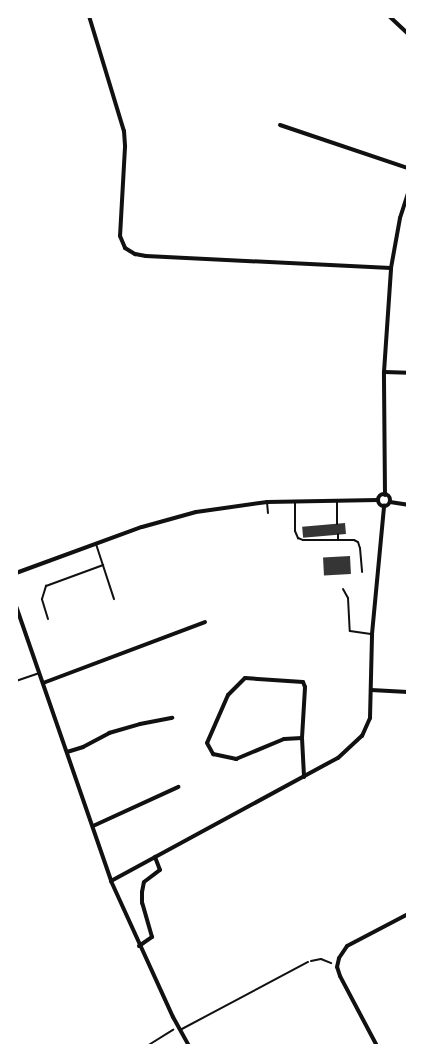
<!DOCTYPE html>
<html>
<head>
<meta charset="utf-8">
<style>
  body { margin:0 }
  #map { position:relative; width:424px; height:1062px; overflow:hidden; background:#fff; font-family:"Titillium Web",sans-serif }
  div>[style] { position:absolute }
  .building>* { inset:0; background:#353535; transform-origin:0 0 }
  .path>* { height:2px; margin:-1px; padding:0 1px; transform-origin:1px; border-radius:1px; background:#111 }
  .service>* { height:2px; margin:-1px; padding:0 1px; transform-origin:1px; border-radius:1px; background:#111 }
  .minor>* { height:4px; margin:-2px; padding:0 2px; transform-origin:2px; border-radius:2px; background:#111 }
  .minor>.ring { margin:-2px; padding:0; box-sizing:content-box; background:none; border:4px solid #111; border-radius:50% }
  span { translate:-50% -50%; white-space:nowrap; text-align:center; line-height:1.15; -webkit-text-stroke:4.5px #fff; paint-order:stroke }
  .frame { position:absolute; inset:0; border:18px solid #fff; pointer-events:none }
</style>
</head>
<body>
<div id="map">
  <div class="building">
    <i style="left:345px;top:523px;width:11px;height:43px;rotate:85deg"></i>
    <i style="left:350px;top:556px;width:18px;height:27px;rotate:87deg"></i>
  </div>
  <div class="path">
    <i style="left:311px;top:961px;width:10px;rotate:-11deg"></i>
    <i style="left:321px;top:959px;width:11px;rotate:22deg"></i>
    <i style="left:147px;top:1046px;width:31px;rotate:-32deg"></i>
  </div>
  <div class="service">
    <i style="left:295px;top:501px;width:30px;rotate:90deg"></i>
    <i style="left:295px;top:531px;width:8px;rotate:67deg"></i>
    <i style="left:298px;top:538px;width:5px;rotate:22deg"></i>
    <i style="left:303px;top:540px;width:35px"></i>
    <i style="left:267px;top:502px;width:11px;rotate:85deg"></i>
    <i style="left:337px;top:502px;width:22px;rotate:90deg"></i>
    <i style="left:338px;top:534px;width:6px;rotate:90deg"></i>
    <i style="left:338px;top:540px;width:16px"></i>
    <i style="left:354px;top:540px;width:4px;rotate:27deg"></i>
    <i style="left:358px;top:542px;width:6px;rotate:72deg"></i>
    <i style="left:360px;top:548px;width:24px;rotate:85deg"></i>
    <i style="left:96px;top:544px;width:58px;rotate:71.9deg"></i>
    <i style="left:343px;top:589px;width:10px;rotate:61deg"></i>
    <i style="left:348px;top:598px;width:33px;rotate:87deg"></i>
    <i style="left:350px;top:631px;width:21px;rotate:8deg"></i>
    <i style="left:48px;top:619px;width:21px;rotate:-107deg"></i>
    <i style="left:42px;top:599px;width:14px;rotate:-73deg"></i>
    <i style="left:46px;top:586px;width:61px;rotate:-20.2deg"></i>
    <i style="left:16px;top:681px;width:24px;rotate:-19deg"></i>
    <i style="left:180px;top:1030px;width:145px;rotate:-28deg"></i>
  </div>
  <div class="minor">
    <i style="left:89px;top:16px;width:120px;rotate:73.1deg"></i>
    <i style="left:124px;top:131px;width:16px;rotate:86deg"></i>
    <i style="left:125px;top:147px;width:89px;rotate:93.2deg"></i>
    <i style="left:120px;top:236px;width:13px;rotate:67deg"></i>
    <i style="left:125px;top:248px;width:12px;rotate:31deg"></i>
    <i style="left:135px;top:254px;width:11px;rotate:10deg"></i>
    <i style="left:146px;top:256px;width:245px;rotate:2.8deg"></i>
    <i style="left:389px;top:16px;width:26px;rotate:43deg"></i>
    <i style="left:280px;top:125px;width:135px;rotate:18.6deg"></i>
    <i style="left:384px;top:372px;width:24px;rotate:2deg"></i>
    <i class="ring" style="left:378px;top:494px;width:8px;height:8px"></i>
    <i style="left:385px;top:495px;width:123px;rotate:-90.5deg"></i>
    <i style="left:384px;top:372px;width:104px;rotate:-86.1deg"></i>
    <i style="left:391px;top:268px;width:51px;rotate:-79.8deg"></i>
    <i style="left:400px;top:218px;width:25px;rotate:-72deg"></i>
    <i style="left:390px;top:502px;width:18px;rotate:9deg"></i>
    <i style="left:16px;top:573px;width:134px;rotate:-20.1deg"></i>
    <i style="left:142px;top:527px;width:56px;rotate:-15.5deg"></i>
    <i style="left:196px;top:512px;width:72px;rotate:-8deg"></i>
    <i style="left:267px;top:502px;width:111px;rotate:-1deg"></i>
    <i style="left:16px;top:606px;width:291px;rotate:70.9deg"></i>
    <i style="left:111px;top:881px;width:149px;rotate:65.5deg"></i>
    <i style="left:173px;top:1017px;width:33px;rotate:61deg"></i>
    <i style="left:43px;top:683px;width:173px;rotate:-20.6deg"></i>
    <i style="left:371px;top:690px;width:37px;rotate:3deg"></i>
    <i style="left:302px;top:738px;width:51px;rotate:-86.6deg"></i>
    <i style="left:305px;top:687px;width:5px;rotate:-112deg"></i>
    <i style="left:303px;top:682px;width:58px;rotate:-176.1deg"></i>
    <i style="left:245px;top:678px;width:24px;rotate:135deg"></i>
    <i style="left:228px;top:695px;width:52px;rotate:113.6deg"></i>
    <i style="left:207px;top:743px;width:13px;rotate:61deg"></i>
    <i style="left:213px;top:754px;width:24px;rotate:12deg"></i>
    <i style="left:236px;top:759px;width:52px;rotate:-22.6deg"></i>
    <i style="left:284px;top:739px;width:18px;rotate:-3deg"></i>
    <i style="left:302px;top:738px;width:39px;rotate:87deg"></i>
    <i style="left:67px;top:752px;width:17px;rotate:-17deg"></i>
    <i style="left:83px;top:747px;width:30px;rotate:-28deg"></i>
    <i style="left:109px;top:733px;width:32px;rotate:-16deg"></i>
    <i style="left:140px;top:724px;width:33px;rotate:-11deg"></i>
    <i style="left:93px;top:826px;width:94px;rotate:-24.6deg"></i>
    <i style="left:111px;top:881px;width:258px;rotate:-28.5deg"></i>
    <i style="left:338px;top:758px;width:33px;rotate:-43deg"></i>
    <i style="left:362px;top:736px;width:20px;rotate:-66deg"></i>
    <i style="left:370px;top:718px;width:84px;rotate:-88.6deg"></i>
    <i style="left:372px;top:634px;width:129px;rotate:-84.6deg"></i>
    <i style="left:139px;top:946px;width:16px;rotate:-35deg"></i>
    <i style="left:152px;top:937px;width:35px;rotate:-106deg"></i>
    <i style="left:142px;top:903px;width:11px;rotate:-90deg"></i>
    <i style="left:142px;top:892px;width:10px;rotate:-79deg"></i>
    <i style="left:144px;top:882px;width:20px;rotate:-37deg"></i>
    <i style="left:160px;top:870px;width:14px;rotate:-111deg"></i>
    <i style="left:377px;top:1046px;width:79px;rotate:-117.9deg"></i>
    <i style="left:340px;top:976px;width:9px;rotate:-108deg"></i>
    <i style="left:337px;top:967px;width:9px;rotate:-77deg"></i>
    <i style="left:339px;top:958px;width:14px;rotate:-56deg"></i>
    <i style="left:347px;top:946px;width:69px;rotate:-27.7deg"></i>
  </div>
  <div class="frame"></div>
</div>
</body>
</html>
